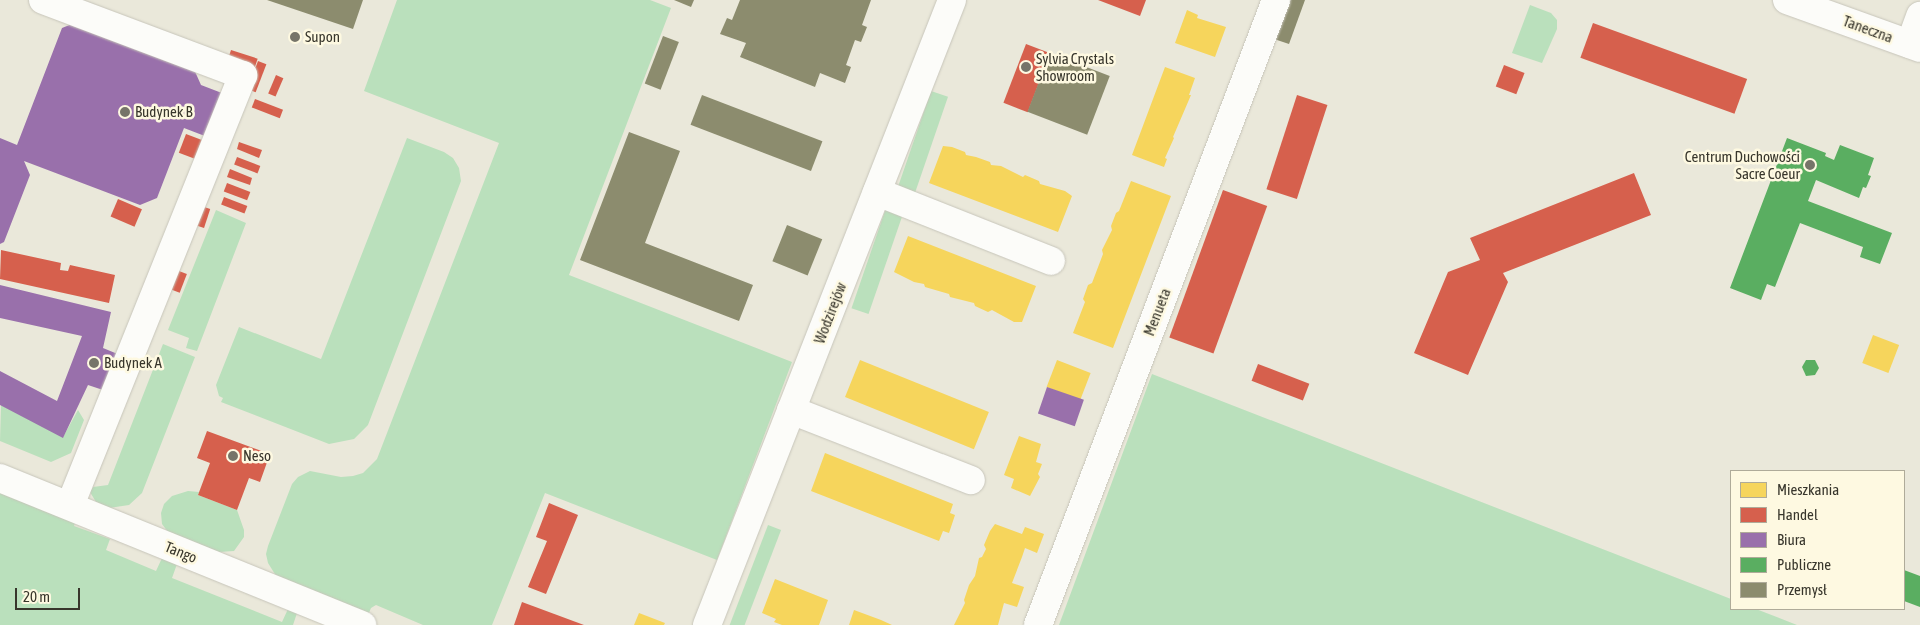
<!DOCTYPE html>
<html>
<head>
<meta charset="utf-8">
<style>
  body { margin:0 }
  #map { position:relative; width:1920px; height:625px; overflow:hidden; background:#eae8da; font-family:"Asap Condensed",sans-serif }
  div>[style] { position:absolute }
  .green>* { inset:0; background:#bae0bc; transform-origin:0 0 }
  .homes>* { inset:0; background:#f6d55c; transform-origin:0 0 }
  .shops>* { inset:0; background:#d6604d; transform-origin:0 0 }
  .offices>* { inset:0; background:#9970ab; transform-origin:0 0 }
  .public>* { inset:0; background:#5aae61 }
  .industry>* { inset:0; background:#8c8c6e; transform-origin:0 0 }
  .roads { filter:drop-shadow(0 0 1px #c7c5ba) drop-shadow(0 0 1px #c7c5ba) }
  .minor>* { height:28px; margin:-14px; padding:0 14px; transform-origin:14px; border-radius:14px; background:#fcfcf9 }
  .dots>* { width:14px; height:14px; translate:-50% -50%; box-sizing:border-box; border:2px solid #fef9e1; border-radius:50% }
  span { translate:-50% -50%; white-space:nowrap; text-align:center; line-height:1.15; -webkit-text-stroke:5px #fef9e1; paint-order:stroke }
  .street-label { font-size:15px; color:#38362c }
  .poi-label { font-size:15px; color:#38362c }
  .left { translate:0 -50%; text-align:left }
  .right { translate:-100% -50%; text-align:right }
  .legend { position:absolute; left:1730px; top:470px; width:175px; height:140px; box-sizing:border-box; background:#fef9e1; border:1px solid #afab99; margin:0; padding:6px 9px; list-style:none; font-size:15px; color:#38362c }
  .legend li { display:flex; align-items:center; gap:10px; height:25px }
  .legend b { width:25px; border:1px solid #afab99 }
  .scale { position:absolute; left:15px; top:588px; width:65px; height:22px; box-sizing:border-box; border:2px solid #38362c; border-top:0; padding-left:6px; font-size:15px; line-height:18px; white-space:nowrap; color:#38362c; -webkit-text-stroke:4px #fef9e1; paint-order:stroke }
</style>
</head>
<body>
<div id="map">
  <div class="green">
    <i style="clip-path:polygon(397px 0,650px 0,671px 8px,569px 275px,792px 362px,717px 560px,545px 493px,492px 625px,423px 625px,376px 605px,371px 608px,368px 615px,278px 579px,268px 563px,266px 554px,268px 546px,292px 484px,298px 477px,310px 471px,341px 477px,353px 476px,363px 473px,377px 459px,499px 143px,364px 91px)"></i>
    <i style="clip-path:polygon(1530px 5px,1551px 13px,1557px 20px,1557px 29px,1542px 63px,1512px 53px)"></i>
    <i style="left:931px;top:91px;width:18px;height:105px;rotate:19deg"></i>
    <i style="clip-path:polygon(407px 138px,444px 152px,453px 158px,459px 168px,461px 181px,368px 425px,354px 439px,329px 444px,221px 402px,223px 398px,219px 396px,216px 385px,239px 327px,321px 359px)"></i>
    <i style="left:886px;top:208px;width:18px;height:106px;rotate:19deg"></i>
    <i style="clip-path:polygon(216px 210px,246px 223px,197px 351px,186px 348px,189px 338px,168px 330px)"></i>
    <i style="clip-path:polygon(163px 344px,195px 357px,142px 493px,129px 505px,109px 508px,96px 502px,90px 492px,93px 487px,108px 485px)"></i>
    <i style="clip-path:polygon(1152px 374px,1731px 599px,1731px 609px,1756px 609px,1797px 625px,1059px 625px)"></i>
    <i style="clip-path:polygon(1px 405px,63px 437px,78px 410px,84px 420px,71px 453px,51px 462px,0 441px)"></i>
    <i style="clip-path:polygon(0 490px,76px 520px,74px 526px,110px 539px,106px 550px,156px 571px,162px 558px,177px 564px,172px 578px,282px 622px,288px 609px,297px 613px,293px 625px,0 625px)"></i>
    <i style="clip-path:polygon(188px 491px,199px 492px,198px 495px,237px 510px,244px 530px,244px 537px,234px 551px,219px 552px,168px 532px,162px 524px,161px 513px,164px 504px,172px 496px)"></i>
    <i style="left:768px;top:525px;width:14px;height:107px;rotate:21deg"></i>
  </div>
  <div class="homes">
    <i style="clip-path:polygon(1187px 10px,1198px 15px,1197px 18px,1226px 27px,1215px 57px,1175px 43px)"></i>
    <i style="clip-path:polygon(1165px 67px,1195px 78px,1189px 95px,1191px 95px,1173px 137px,1174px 138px,1165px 158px,1167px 159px,1164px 167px,1132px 155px)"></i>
    <i style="clip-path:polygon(943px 146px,952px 147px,965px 152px,966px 155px,976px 157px,990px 162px,991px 165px,1001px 166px,1023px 177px,1025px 175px,1039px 181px,1040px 184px,1065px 191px,1072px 196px,1058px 232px,929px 183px)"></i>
    <i style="clip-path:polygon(1131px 181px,1171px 196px,1113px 348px,1073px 333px,1085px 302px,1083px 299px,1088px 285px,1092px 283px,1103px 254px,1102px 250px,1112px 230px,1111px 226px,1116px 213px,1119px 211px)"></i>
    <i style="clip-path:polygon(908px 236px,1036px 286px,1022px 322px,1014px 322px,992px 310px,988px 312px,975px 306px,974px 303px,950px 297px,949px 294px,925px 287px,924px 284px,914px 282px,894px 272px)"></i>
    <i style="left:1873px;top:335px;width:28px;height:30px;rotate:21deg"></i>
    <i style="left:860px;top:360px;width:139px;height:40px;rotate:22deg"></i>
    <i style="left:1057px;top:360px;width:36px;height:29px;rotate:21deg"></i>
    <i style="clip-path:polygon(1019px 436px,1041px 444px,1036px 462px,1042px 464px,1038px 474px,1040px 477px,1030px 496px,1011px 488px,1014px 479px,1004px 475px)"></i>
    <i style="clip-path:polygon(825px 453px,953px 504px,950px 513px,955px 515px,949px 533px,943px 531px,939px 541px,811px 491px)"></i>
    <i style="clip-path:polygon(995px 524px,1022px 534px,1025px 527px,1044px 534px,1037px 553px,1025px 548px,1022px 557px,1012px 583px,1024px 587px,1017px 607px,1004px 603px,998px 625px,954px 625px,965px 603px,964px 600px,969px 585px,975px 576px,979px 558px,982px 557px,986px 549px,984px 545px,990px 531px)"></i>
    <i style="clip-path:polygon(775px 579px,828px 600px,819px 625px,782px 625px,774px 622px,776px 619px,762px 613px)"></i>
    <i style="clip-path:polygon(854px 610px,881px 620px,892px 625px,849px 625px)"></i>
    <i style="clip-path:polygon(639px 613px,665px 623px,664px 625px,634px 625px)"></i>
  </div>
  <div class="shops">
    <i style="clip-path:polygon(1098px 0,1146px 0,1140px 16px)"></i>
    <i style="left:1593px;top:23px;width:164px;height:37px;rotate:20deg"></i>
    <i style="left:1026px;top:44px;width:26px;height:63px;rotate:21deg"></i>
    <i style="left:231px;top:50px;width:28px;height:9px;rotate:18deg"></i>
    <i style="left:258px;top:61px;width:9px;height:30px;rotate:21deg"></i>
    <i style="left:1504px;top:65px;width:22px;height:23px;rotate:21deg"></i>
    <i style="left:276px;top:75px;width:8px;height:20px;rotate:23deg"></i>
    <i style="left:1297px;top:95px;width:32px;height:99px;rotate:18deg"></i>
    <i style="left:255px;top:99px;width:30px;height:9px;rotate:21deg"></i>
    <i style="left:186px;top:134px;width:17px;height:20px;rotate:21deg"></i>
    <i style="clip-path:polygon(239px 142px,262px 150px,259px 158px,237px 149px)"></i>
    <i style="left:237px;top:157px;width:25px;height:8px;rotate:21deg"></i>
    <i style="clip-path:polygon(230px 169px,252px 178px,250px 185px,227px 177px)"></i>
    <i style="clip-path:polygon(1634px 173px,1651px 215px,1503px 273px,1508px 282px,1468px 375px,1414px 353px,1448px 272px,1480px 260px,1470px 238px)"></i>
    <i style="left:227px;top:183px;width:25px;height:9px;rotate:21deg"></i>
    <i style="left:1223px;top:190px;width:47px;height:157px;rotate:20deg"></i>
    <i style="left:224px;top:197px;width:25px;height:8px;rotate:21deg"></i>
    <i style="left:118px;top:199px;width:26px;height:19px;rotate:23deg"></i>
    <i style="left:195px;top:204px;width:16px;height:20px;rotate:18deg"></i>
    <i style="clip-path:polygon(1px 250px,61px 263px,60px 270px,68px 271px,70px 265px,115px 275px,109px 303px,0 279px)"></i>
    <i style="left:171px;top:268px;width:17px;height:20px;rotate:21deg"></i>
    <i style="left:1258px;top:364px;width:55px;height:18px;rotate:21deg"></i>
    <i style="clip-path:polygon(207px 431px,270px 454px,260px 482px,249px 478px,237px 510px,198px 495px,210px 463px,197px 458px)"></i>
    <i style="clip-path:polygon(549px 503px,578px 515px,546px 594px,528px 587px,547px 541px,536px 537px)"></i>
    <i style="clip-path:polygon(522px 602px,584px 625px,514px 625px)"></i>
  </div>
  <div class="offices">
    <i style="clip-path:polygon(77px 22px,193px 67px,201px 85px,227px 95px,210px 138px,184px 128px,157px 198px,140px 205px,24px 161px,30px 175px,4px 242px,0 244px,0 138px,17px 145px,62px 28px)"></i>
    <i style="clip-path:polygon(0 285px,111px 312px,103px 348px,120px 355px,106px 391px,88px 385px,63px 438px,0 405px,0 371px,57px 401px,82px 336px,0 318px)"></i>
    <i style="left:1047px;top:387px;width:39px;height:28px;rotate:19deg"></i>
  </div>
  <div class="public">
    <i style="clip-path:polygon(1787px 138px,1826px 153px,1825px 156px,1834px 160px,1840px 145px,1874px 158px,1868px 175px,1871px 176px,1866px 188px,1863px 187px,1859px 198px,1816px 180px,1808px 201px,1892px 233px,1880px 264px,1860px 257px,1863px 247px,1800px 223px,1775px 287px,1767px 284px,1761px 300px,1730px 288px)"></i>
    <i style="clip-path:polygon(1806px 360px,1815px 360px,1819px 368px,1815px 375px,1806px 376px,1802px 367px)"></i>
    <i style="clip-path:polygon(1904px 570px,1920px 576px,1920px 607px,1904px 601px)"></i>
  </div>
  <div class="industry">
    <i style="clip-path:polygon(267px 0,363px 0,353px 29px)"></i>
    <i style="clip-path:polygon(674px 0,694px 0,691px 7px)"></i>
    <i style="clip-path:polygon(740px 0,871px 0,862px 25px,867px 27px,861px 42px,855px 40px,846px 65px,851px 67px,845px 83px,820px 73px,815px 87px,740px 57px,746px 43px,720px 34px,727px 18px,732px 20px)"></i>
    <i style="clip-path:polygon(1288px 0,1305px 0,1289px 44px,1274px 39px)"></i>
    <i style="left:663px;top:36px;width:17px;height:51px;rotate:21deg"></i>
    <i style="left:1050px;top:53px;width:64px;height:63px;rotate:21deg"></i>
    <i style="left:702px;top:95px;width:129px;height:32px;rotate:21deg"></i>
    <i style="clip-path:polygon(629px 132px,680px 151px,645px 243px,753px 285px,739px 321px,580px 260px)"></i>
    <i style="left:787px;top:225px;width:38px;height:39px;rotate:22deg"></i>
  </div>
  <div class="roads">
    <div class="minor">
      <i style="left:43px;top:0;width:214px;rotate:20.6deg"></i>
      <i style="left:243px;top:75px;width:464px;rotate:111.9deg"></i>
      <i style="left:1787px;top:0;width:141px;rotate:19.8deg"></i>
      <i style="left:1910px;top:44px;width:30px;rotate:-70deg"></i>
      <i style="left:877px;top:192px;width:187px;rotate:21.6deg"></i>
      <i style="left:791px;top:410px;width:193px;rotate:21.3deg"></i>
      <i style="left:0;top:478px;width:391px;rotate:22.1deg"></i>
      <i style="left:707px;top:625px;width:671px;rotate:-68.59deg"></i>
      <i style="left:1038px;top:625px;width:669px;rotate:-69.15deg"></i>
    </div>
  </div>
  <div class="dots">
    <i style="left:295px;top:37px;background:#767469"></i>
    <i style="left:1026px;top:67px;background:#767469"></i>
    <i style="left:125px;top:112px;background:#767469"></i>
    <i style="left:1810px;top:165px;background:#767469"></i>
    <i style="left:94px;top:363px;background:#767469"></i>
    <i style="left:233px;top:456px;background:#767469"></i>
  </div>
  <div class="street-label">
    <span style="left:1868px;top:29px;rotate:20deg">Taneczna</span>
    <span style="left:1157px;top:312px;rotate:-69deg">Menueta</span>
    <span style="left:830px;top:313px;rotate:-69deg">Wodzirejów</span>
    <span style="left:181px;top:552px;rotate:22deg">Tango</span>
  </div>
  <div class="poi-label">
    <span class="left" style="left:305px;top:37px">Supon</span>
    <span class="left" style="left:1036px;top:67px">Sylvia Crystals<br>Showroom</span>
    <span class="left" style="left:135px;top:112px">Budynek B</span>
    <span class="right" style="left:1800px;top:165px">Centrum Duchowości<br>Sacre Coeur</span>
    <span class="left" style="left:104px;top:363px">Budynek A</span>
    <span class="left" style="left:243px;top:456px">Neso</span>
  </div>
  <ul class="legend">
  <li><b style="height:14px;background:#f6d55c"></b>Mieszkania</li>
  <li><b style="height:14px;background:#d6604d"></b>Handel</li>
  <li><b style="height:14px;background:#9970ab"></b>Biura</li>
  <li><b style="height:14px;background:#5aae61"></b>Publiczne</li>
  <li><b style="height:14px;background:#8c8c6e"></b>Przemysł</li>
  </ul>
  <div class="scale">20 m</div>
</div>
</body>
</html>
